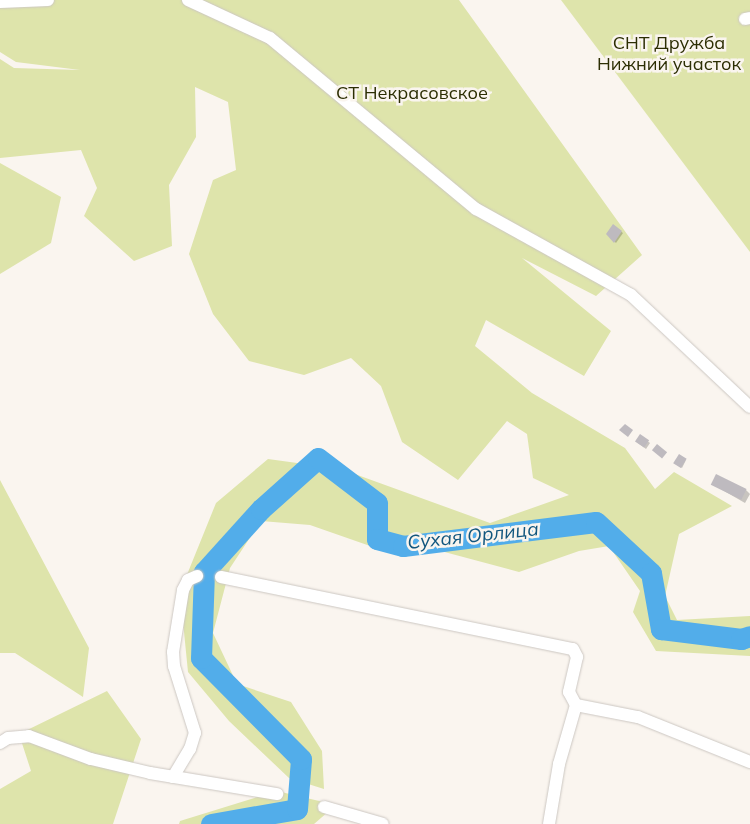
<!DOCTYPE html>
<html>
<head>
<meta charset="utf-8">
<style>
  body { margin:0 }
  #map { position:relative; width:750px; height:824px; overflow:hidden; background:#faf5ef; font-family:Mulish,sans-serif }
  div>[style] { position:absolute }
  .green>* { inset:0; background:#dee4ab }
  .shadow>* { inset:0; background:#0003 }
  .river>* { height:21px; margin:-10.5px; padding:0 10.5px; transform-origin:10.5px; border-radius:10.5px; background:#52adea }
  .building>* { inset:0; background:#bebabf; transform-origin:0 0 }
  .roads { filter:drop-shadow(0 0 1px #ccc7c2) drop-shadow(0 0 1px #ccc7c2) }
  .minor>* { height:12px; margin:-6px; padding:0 6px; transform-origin:6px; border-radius:6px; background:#fff }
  span { translate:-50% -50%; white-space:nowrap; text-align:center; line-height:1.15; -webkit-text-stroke:5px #faf5ef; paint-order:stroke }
  .park-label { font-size:18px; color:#2c2e03 }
  .water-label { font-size:19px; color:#11567e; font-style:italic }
</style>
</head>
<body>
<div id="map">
  <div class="green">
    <i style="clip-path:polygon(0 0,459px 0,642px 255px,596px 296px,522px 258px,611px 331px,584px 376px,486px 320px,475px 346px,532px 393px,625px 448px,655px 489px,674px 472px,732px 506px,679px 534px,665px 596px,677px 620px,750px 616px,750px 656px,656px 651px,633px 612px,640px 591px,609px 546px,579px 551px,519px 572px,422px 546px,373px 547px,310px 525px,261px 521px,230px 568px,213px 633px,237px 684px,291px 702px,322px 751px,324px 789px,289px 778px,229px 721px,188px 672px,180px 592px,216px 503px,268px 459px,341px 469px,490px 523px,569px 495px,533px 478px,527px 434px,507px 421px,458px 480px,402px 442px,381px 386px,351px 358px,304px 375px,249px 361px,213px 314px,189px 254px,213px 180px,236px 170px,228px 102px,195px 87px,196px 137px,169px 185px,172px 246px,134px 261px,84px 216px,97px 188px,81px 150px,0 158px,0 59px,14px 68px,80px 70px,16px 62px,0 52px)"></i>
    <i style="clip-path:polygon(561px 0,750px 0,750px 252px)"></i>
    <i style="clip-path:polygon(0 163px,61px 197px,51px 243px,0 274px)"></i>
    <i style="clip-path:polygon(0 480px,89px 648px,83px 697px,15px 653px,0 653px)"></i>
    <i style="clip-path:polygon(107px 691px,141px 739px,113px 824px,0 824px,0 789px,31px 771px,19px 734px)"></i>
    <i style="clip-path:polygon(277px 791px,336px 805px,314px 824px,179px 824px,180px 821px)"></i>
  </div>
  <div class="shadow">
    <i style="clip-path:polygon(613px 226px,623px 233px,616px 243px,607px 234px)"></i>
    <i style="clip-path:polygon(641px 436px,650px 443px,646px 449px,638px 443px)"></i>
    <i style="clip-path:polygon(686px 460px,682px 468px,676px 464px)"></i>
    <i style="clip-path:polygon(712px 484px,746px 490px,750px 494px,745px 503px)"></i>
  </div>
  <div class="river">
    <i style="left:211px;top:824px;width:87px;rotate:-9.9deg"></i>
    <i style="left:297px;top:809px;width:50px;rotate:-85.4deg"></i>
    <i style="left:301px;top:759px;width:142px;rotate:-134.7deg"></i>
    <i style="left:201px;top:658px;width:86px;rotate:-88deg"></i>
    <i style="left:204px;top:572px;width:85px;rotate:-47.9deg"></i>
    <i style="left:261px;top:509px;width:76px;rotate:-41.8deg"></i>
    <i style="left:318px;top:458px;width:74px;rotate:37.3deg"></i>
    <i style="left:377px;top:503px;width:36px;rotate:90deg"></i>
    <i style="left:377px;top:539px;width:27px;rotate:15deg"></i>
    <i style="left:403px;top:546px;width:194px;rotate:-7.1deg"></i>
    <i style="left:596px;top:522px;width:75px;rotate:42.8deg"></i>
    <i style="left:651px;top:573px;width:57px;rotate:79.9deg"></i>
    <i style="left:661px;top:629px;width:81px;rotate:7.1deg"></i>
    <i style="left:741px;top:639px;width:9px;rotate:-18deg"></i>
  </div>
  <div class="building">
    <i style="clip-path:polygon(613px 224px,622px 231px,614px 243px,606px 234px)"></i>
    <i style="clip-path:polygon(625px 424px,633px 430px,628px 437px,619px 430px)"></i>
    <i style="left:640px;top:434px;width:11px;height:9px;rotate:34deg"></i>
    <i style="left:657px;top:444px;width:13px;height:8px;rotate:39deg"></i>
    <i style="left:679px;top:454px;width:9px;height:11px;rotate:32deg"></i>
    <i style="left:716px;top:474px;width:34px;height:12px;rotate:26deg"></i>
  </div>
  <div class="roads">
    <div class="minor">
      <i style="left:188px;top:0;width:90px;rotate:24.9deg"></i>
      <i style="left:270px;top:38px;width:268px;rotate:39.7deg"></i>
      <i style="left:476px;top:209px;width:177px;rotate:29deg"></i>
      <i style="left:631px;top:295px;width:163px;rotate:43.3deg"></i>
      <i style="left:0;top:2px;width:48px;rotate:-2.4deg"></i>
      <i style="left:745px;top:19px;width:5px;rotate:-11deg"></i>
      <i style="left:221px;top:577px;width:359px;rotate:11.6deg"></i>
      <i style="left:573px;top:649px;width:9px;rotate:63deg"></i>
      <i style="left:577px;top:657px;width:36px;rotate:103deg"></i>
      <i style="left:569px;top:692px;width:15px;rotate:62deg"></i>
      <i style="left:576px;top:705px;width:63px;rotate:11deg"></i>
      <i style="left:638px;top:717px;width:121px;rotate:21.9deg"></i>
      <i style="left:0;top:743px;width:9px;rotate:-32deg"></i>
      <i style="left:8px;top:738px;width:21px;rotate:-5deg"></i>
      <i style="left:29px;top:736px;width:66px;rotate:20.4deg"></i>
      <i style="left:91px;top:759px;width:61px;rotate:13.3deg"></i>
      <i style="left:150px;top:773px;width:129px;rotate:9.4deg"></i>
      <i style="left:173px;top:777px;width:33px;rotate:-59deg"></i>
      <i style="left:190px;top:749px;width:17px;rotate:-73deg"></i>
      <i style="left:195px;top:733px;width:70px;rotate:-107.4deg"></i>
      <i style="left:174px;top:666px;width:14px;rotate:-94deg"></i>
      <i style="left:173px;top:652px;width:63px;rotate:-80.8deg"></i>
      <i style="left:183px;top:590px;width:11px;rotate:-63deg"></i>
      <i style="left:188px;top:580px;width:10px;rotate:-24deg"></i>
      <i style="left:324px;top:807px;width:61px;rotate:16.1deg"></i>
      <i style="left:549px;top:824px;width:61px;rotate:-80.5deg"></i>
      <i style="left:559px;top:764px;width:61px;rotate:-73.9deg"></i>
    </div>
  </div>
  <div class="park-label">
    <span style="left:669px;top:54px">СНТ Дружба<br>Нижний участок</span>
    <span style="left:412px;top:93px">СТ Некрасовское</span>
  </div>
  <div class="water-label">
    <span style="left:473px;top:536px;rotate:-6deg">Сухая Орлица</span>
  </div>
</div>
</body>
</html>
